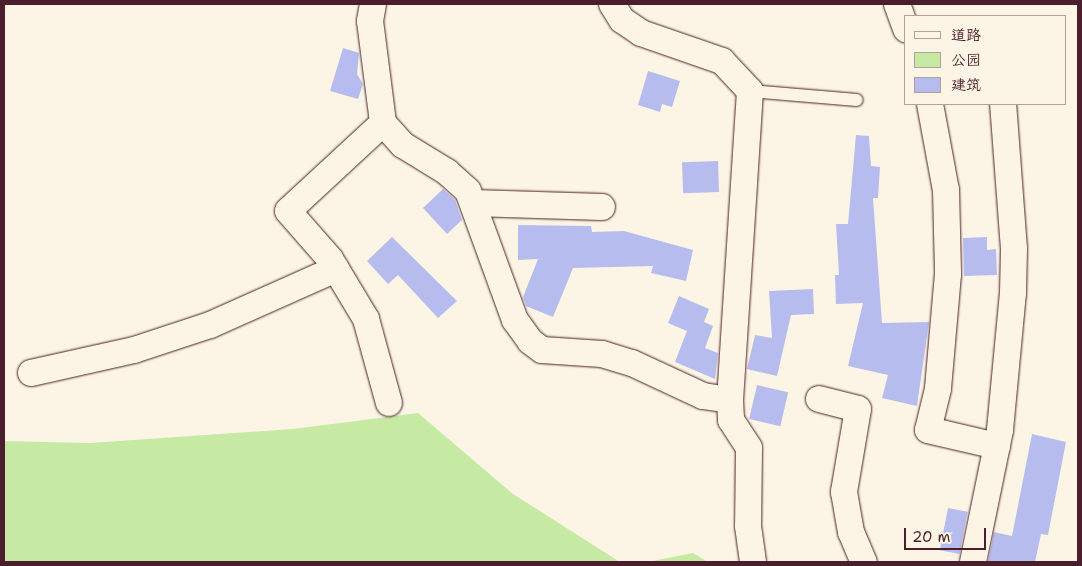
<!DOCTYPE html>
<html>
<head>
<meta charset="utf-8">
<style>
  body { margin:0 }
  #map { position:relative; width:1082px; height:566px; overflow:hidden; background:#fcf5e5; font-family:"Shantell Sans","LXGW WenKai TC",sans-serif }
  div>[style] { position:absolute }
  .green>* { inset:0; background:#c6eaa4 }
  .building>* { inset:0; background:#b6bdee; transform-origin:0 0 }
  .roads { filter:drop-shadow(0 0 1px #4a1f2b) drop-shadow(0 0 1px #4a1f2b) }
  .lane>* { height:12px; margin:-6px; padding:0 6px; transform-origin:6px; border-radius:6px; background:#fcf5e5 }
  .street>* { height:26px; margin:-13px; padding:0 13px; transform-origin:13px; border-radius:13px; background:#fcf5e5 }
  span { translate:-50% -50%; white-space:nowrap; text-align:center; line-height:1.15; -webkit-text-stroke:5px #fcf5e5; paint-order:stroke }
  .frame { position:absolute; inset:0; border:5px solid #4a1f2b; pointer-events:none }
  .legend { position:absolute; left:904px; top:15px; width:162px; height:90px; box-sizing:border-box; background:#fcf5e5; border:1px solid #b59f9b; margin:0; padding:6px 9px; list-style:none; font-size:15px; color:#4a1f2b }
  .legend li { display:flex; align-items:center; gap:10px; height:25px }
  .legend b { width:25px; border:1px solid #b59f9b }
  .scale { position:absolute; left:904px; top:528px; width:82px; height:22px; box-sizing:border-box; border:2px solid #4a1f2b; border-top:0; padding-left:6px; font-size:15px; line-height:18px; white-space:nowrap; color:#4a1f2b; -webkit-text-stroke:4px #fcf5e5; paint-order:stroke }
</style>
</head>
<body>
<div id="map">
  <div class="green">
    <i style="clip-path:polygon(418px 413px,513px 494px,620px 562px,4px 562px,4px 441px,90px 443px,293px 429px)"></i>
    <i style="clip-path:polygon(693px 553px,708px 562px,647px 562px)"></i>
  </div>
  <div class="building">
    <i style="clip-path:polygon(343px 48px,359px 53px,357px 74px,363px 84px,358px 99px,330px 91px)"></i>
    <i style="clip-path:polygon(648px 71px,680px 81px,672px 107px,662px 104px,660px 112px,638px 105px)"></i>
    <i style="clip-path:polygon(856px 135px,869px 136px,871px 166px,880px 167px,878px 198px,873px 198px,882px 323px,929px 322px,917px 406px,882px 398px,888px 375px,848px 366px,863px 303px,836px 304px,835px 275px,839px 275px,836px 224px,848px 224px)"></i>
    <i style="left:718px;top:161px;width:31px;height:36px;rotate:88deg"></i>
    <i style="clip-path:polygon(443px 189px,455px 200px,462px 220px,447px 234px,423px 208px)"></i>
    <i style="clip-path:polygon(518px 225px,591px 226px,592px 232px,624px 231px,693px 250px,686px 281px,651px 273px,653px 266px,573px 268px,553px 317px,526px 306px,523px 297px,538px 259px,518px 260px)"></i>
    <i style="clip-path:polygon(392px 237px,457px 301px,438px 318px,398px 275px,388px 284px,367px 261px)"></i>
    <i style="clip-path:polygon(987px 237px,987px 250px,996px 249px,997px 275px,964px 276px,963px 238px)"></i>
    <i style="clip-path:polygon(813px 289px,814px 314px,791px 315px,777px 376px,747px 369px,755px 335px,772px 338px,769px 291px)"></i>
    <i style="clip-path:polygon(679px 296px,709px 309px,704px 322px,713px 326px,705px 348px,718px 353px,715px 379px,675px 362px,687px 331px,668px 323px)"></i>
    <i style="left:757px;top:385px;width:32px;height:35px;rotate:13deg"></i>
    <i style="clip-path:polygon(1032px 434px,1066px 442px,1048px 535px,1041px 534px,1035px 562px,988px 562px,994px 532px,1012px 536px)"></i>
    <i style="left:948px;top:508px;width:20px;height:43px;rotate:11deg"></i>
  </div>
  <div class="roads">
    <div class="lane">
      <i style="left:750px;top:91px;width:107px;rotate:4.8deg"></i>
    </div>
    <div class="street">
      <i style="left:373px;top:4px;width:17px;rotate:100deg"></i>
      <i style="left:370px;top:21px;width:103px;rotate:82.7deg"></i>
      <i style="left:383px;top:123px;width:30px;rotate:48deg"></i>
      <i style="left:403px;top:145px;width:52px;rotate:31.5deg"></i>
      <i style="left:447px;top:172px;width:28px;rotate:42deg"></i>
      <i style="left:468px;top:191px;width:137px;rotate:70deg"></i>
      <i style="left:515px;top:320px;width:26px;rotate:54deg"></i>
      <i style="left:530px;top:341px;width:15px;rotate:37deg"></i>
      <i style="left:542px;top:350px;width:60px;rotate:3.8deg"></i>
      <i style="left:602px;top:354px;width:31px;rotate:17deg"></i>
      <i style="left:632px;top:363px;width:78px;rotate:24.9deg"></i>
      <i style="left:703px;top:396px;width:27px;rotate:8deg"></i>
      <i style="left:612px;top:4px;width:19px;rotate:58deg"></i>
      <i style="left:622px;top:20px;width:23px;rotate:34deg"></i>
      <i style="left:641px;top:33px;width:86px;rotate:19.1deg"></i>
      <i style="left:722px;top:61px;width:41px;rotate:47deg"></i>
      <i style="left:750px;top:91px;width:310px;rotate:93.7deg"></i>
      <i style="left:730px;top:400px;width:20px;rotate:87deg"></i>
      <i style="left:731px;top:420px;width:33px;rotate:57deg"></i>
      <i style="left:749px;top:448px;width:78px;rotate:90.7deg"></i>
      <i style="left:748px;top:526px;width:36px;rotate:82deg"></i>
      <i style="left:897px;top:4px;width:27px;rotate:70deg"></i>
      <i style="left:930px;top:104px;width:87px;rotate:79.5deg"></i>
      <i style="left:946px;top:190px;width:84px;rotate:88.6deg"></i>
      <i style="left:948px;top:274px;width:115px;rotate:95deg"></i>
      <i style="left:938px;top:389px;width:42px;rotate:103.7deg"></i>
      <i style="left:928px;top:430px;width:71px;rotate:13.1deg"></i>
      <i style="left:383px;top:123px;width:129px;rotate:137.2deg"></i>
      <i style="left:288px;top:211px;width:64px;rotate:48.8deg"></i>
      <i style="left:330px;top:259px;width:70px;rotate:59deg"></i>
      <i style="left:366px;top:319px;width:87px;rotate:74.7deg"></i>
      <i style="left:473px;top:203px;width:129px;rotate:1.8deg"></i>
      <i style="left:31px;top:373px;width:106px;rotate:-12.6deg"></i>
      <i style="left:134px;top:350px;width:80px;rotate:-18.2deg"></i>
      <i style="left:210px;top:325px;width:138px;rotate:-24deg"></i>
      <i style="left:819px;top:399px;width:40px;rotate:14.4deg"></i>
      <i style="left:858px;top:409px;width:84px;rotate:99.6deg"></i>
      <i style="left:844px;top:492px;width:41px;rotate:80.1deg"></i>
      <i style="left:851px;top:532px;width:33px;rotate:67deg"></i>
      <i style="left:973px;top:562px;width:135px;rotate:-78.4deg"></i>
      <i style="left:1000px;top:430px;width:138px;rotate:-84.6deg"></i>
      <i style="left:1013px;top:293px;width:44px;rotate:-88.7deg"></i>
      <i style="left:1014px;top:249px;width:145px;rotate:-94.3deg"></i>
    </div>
  </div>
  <div class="frame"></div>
  <ul class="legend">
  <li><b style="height:6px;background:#fcf5e5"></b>道路</li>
  <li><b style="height:14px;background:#c6eaa4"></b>公园</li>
  <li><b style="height:14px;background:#b6bdee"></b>建筑</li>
  </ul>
  <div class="scale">20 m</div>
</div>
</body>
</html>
